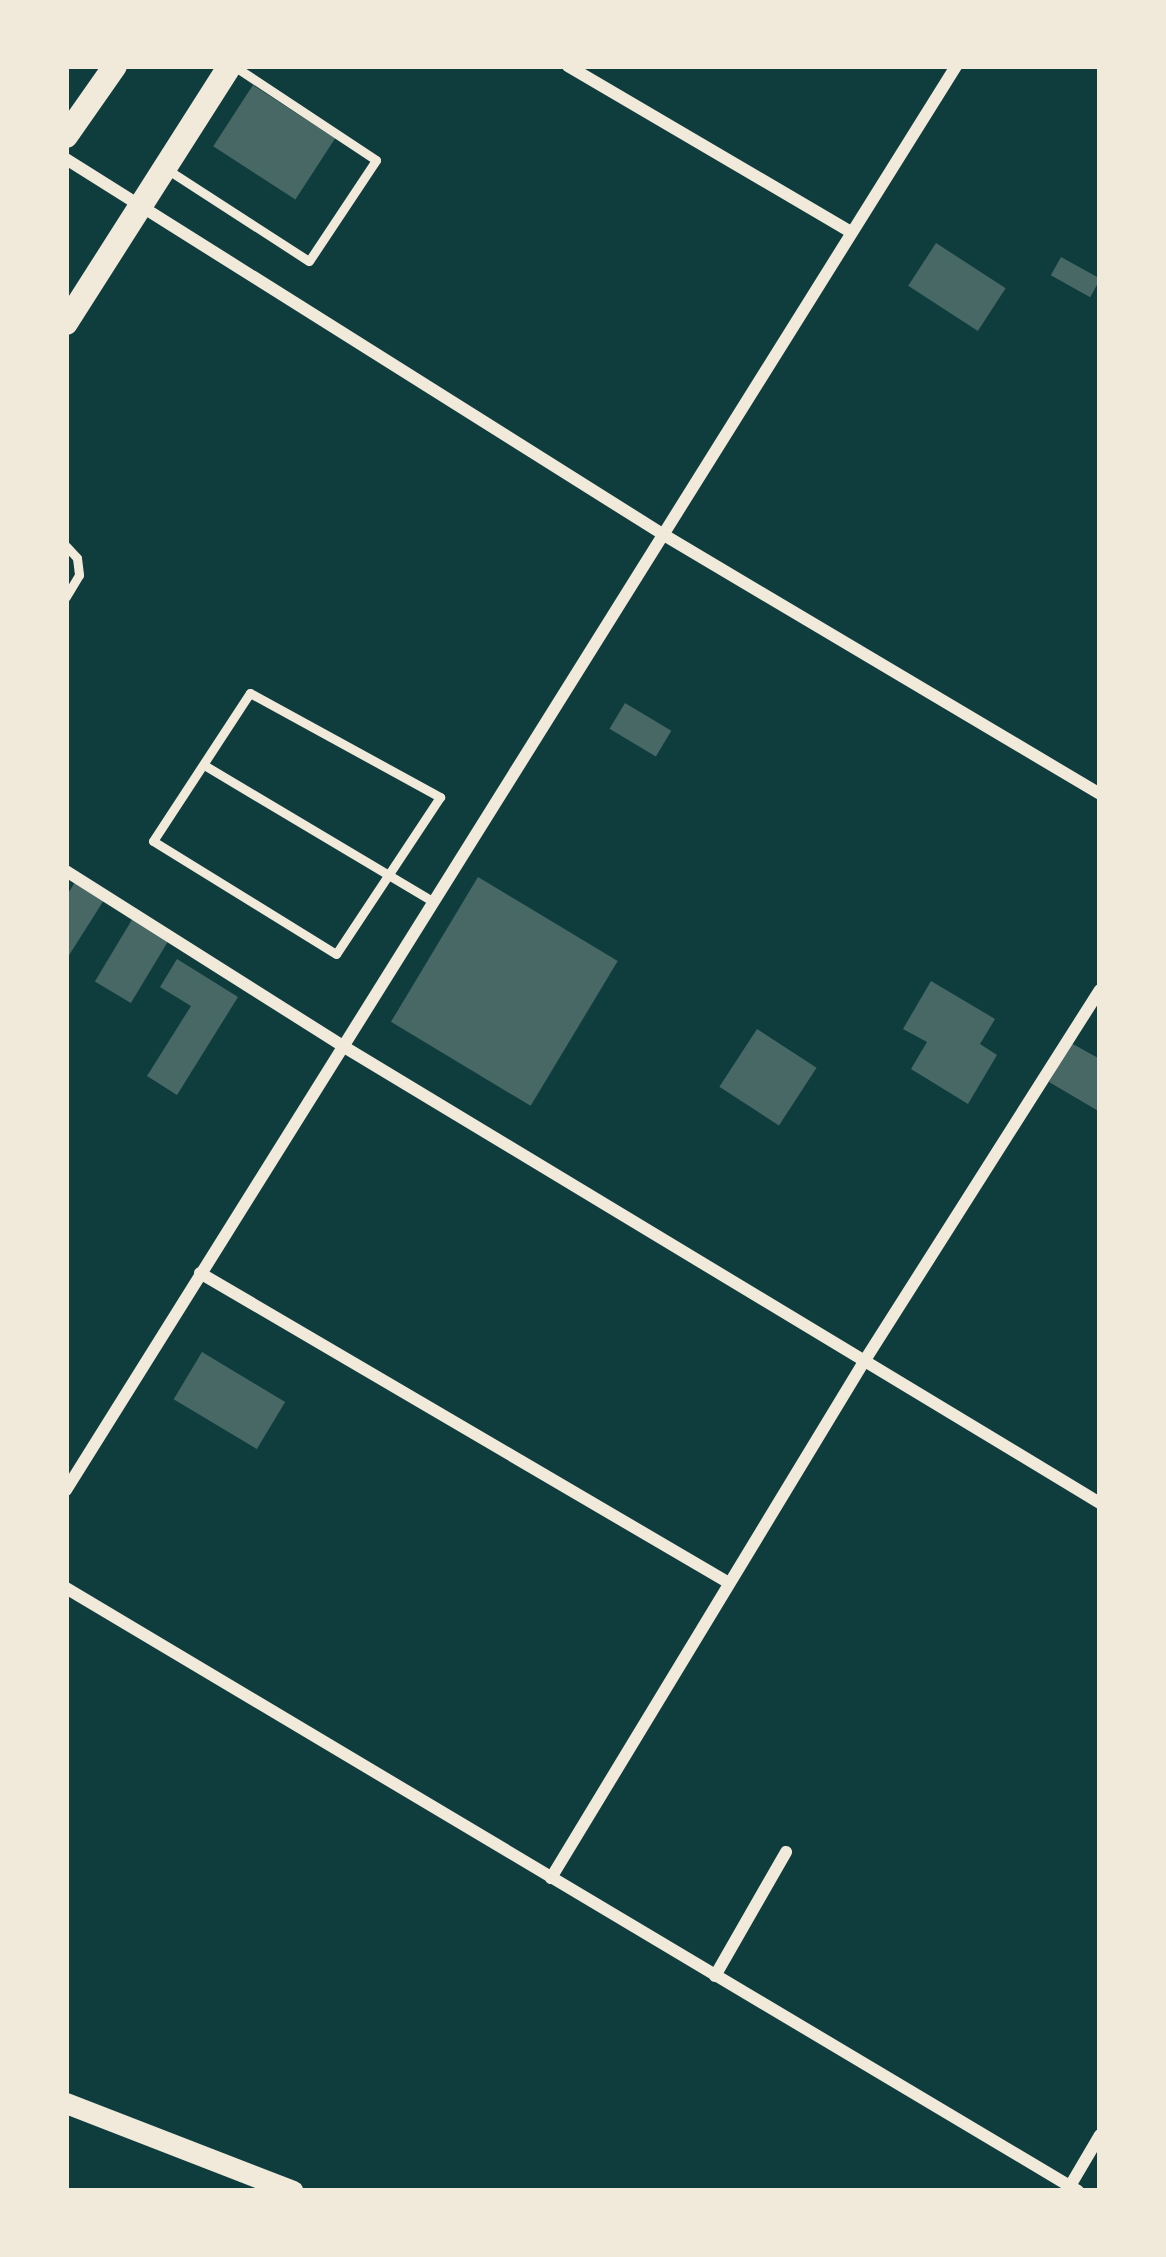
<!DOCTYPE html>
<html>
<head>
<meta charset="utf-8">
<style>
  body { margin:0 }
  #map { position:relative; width:1166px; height:2257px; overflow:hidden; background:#0f3d3e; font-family:"Space Grotesk",sans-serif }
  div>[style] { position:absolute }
  .building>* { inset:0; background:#486865; transform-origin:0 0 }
  .service>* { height:9px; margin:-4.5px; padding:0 4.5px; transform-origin:4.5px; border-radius:4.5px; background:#f1e9da }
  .minor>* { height:12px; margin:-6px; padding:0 6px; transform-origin:6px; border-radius:6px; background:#f1e9da }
  .tertiary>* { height:21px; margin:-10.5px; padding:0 10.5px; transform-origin:10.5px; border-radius:10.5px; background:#f1e9da }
  .secondary>* { height:24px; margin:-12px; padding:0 12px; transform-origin:12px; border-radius:12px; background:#f1e9da }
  span { translate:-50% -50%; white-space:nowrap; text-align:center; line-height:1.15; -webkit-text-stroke:12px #f1e9da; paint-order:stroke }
  .frame { position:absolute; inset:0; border:69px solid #f1e9da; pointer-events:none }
</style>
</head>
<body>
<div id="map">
  <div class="building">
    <i style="left:253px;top:85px;width:98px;height:73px;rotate:33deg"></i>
    <i style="left:936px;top:243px;width:83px;height:51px;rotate:33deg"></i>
    <i style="left:1061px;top:257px;width:45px;height:21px;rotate:29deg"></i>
    <i style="left:625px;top:703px;width:54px;height:30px;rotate:31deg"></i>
    <i style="left:478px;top:877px;width:163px;height:169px;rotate:31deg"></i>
    <i style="clip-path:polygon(75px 882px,104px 900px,66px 960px,66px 897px)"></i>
    <i style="left:133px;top:918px;width:42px;height:74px;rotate:31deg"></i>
    <i style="clip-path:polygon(177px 959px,238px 997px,177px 1095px,147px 1076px,191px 1006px,160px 987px)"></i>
    <i style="clip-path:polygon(931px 981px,995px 1019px,980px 1044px,997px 1055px,968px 1104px,911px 1069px,927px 1042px,903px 1029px)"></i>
    <i style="left:757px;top:1029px;width:71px;height:69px;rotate:33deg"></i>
    <i style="clip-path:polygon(1071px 1043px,1100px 1059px,1100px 1112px,1049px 1082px)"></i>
    <i style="left:202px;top:1352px;width:97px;height:55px;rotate:31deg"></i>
  </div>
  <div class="service">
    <i style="left:165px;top:168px;width:171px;rotate:32.9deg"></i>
    <i style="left:309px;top:261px;width:121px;rotate:-56.4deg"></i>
    <i style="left:376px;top:160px;width:170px;rotate:-146.5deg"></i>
    <i style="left:66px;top:546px;width:16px;rotate:47deg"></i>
    <i style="left:77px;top:558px;width:17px;rotate:83deg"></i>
    <i style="left:79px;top:575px;width:26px;rotate:121deg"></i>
    <i style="left:250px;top:693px;width:217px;rotate:28.7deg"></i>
    <i style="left:440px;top:797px;width:188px;rotate:123.5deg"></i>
    <i style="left:336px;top:954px;width:215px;rotate:-148.3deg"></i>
    <i style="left:153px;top:841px;width:177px;rotate:-56.8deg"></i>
    <i style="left:204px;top:765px;width:265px;rotate:30.8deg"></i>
  </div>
  <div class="minor">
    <i style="left:568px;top:66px;width:328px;rotate:30.4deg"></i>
    <i style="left:66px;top:159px;width:706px;rotate:32.16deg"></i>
    <i style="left:664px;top:535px;width:507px;rotate:30.71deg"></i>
    <i style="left:66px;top:871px;width:325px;rotate:32.3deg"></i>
    <i style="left:341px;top:1045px;width:886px;rotate:31.11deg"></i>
    <i style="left:200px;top:1273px;width:613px;rotate:30.37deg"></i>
    <i style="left:66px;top:1490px;width:1679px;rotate:-57.99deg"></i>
    <i style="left:66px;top:1588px;width:1178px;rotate:30.79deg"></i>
    <i style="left:551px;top:1878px;width:606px;rotate:-58.78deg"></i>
    <i style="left:865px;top:1360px;width:438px;rotate:-57.6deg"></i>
    <i style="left:715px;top:1976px;width:143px;rotate:-60.2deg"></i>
    <i style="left:1070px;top:2186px;width:59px;rotate:-59.5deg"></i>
  </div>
  <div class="tertiary">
    <i style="left:66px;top:2103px;width:243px;rotate:21.2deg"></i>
  </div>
  <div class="secondary">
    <i style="left:66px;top:136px;width:85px;rotate:-55deg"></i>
    <i style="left:66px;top:323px;width:305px;rotate:-57.5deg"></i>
  </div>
  <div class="frame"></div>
</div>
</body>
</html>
